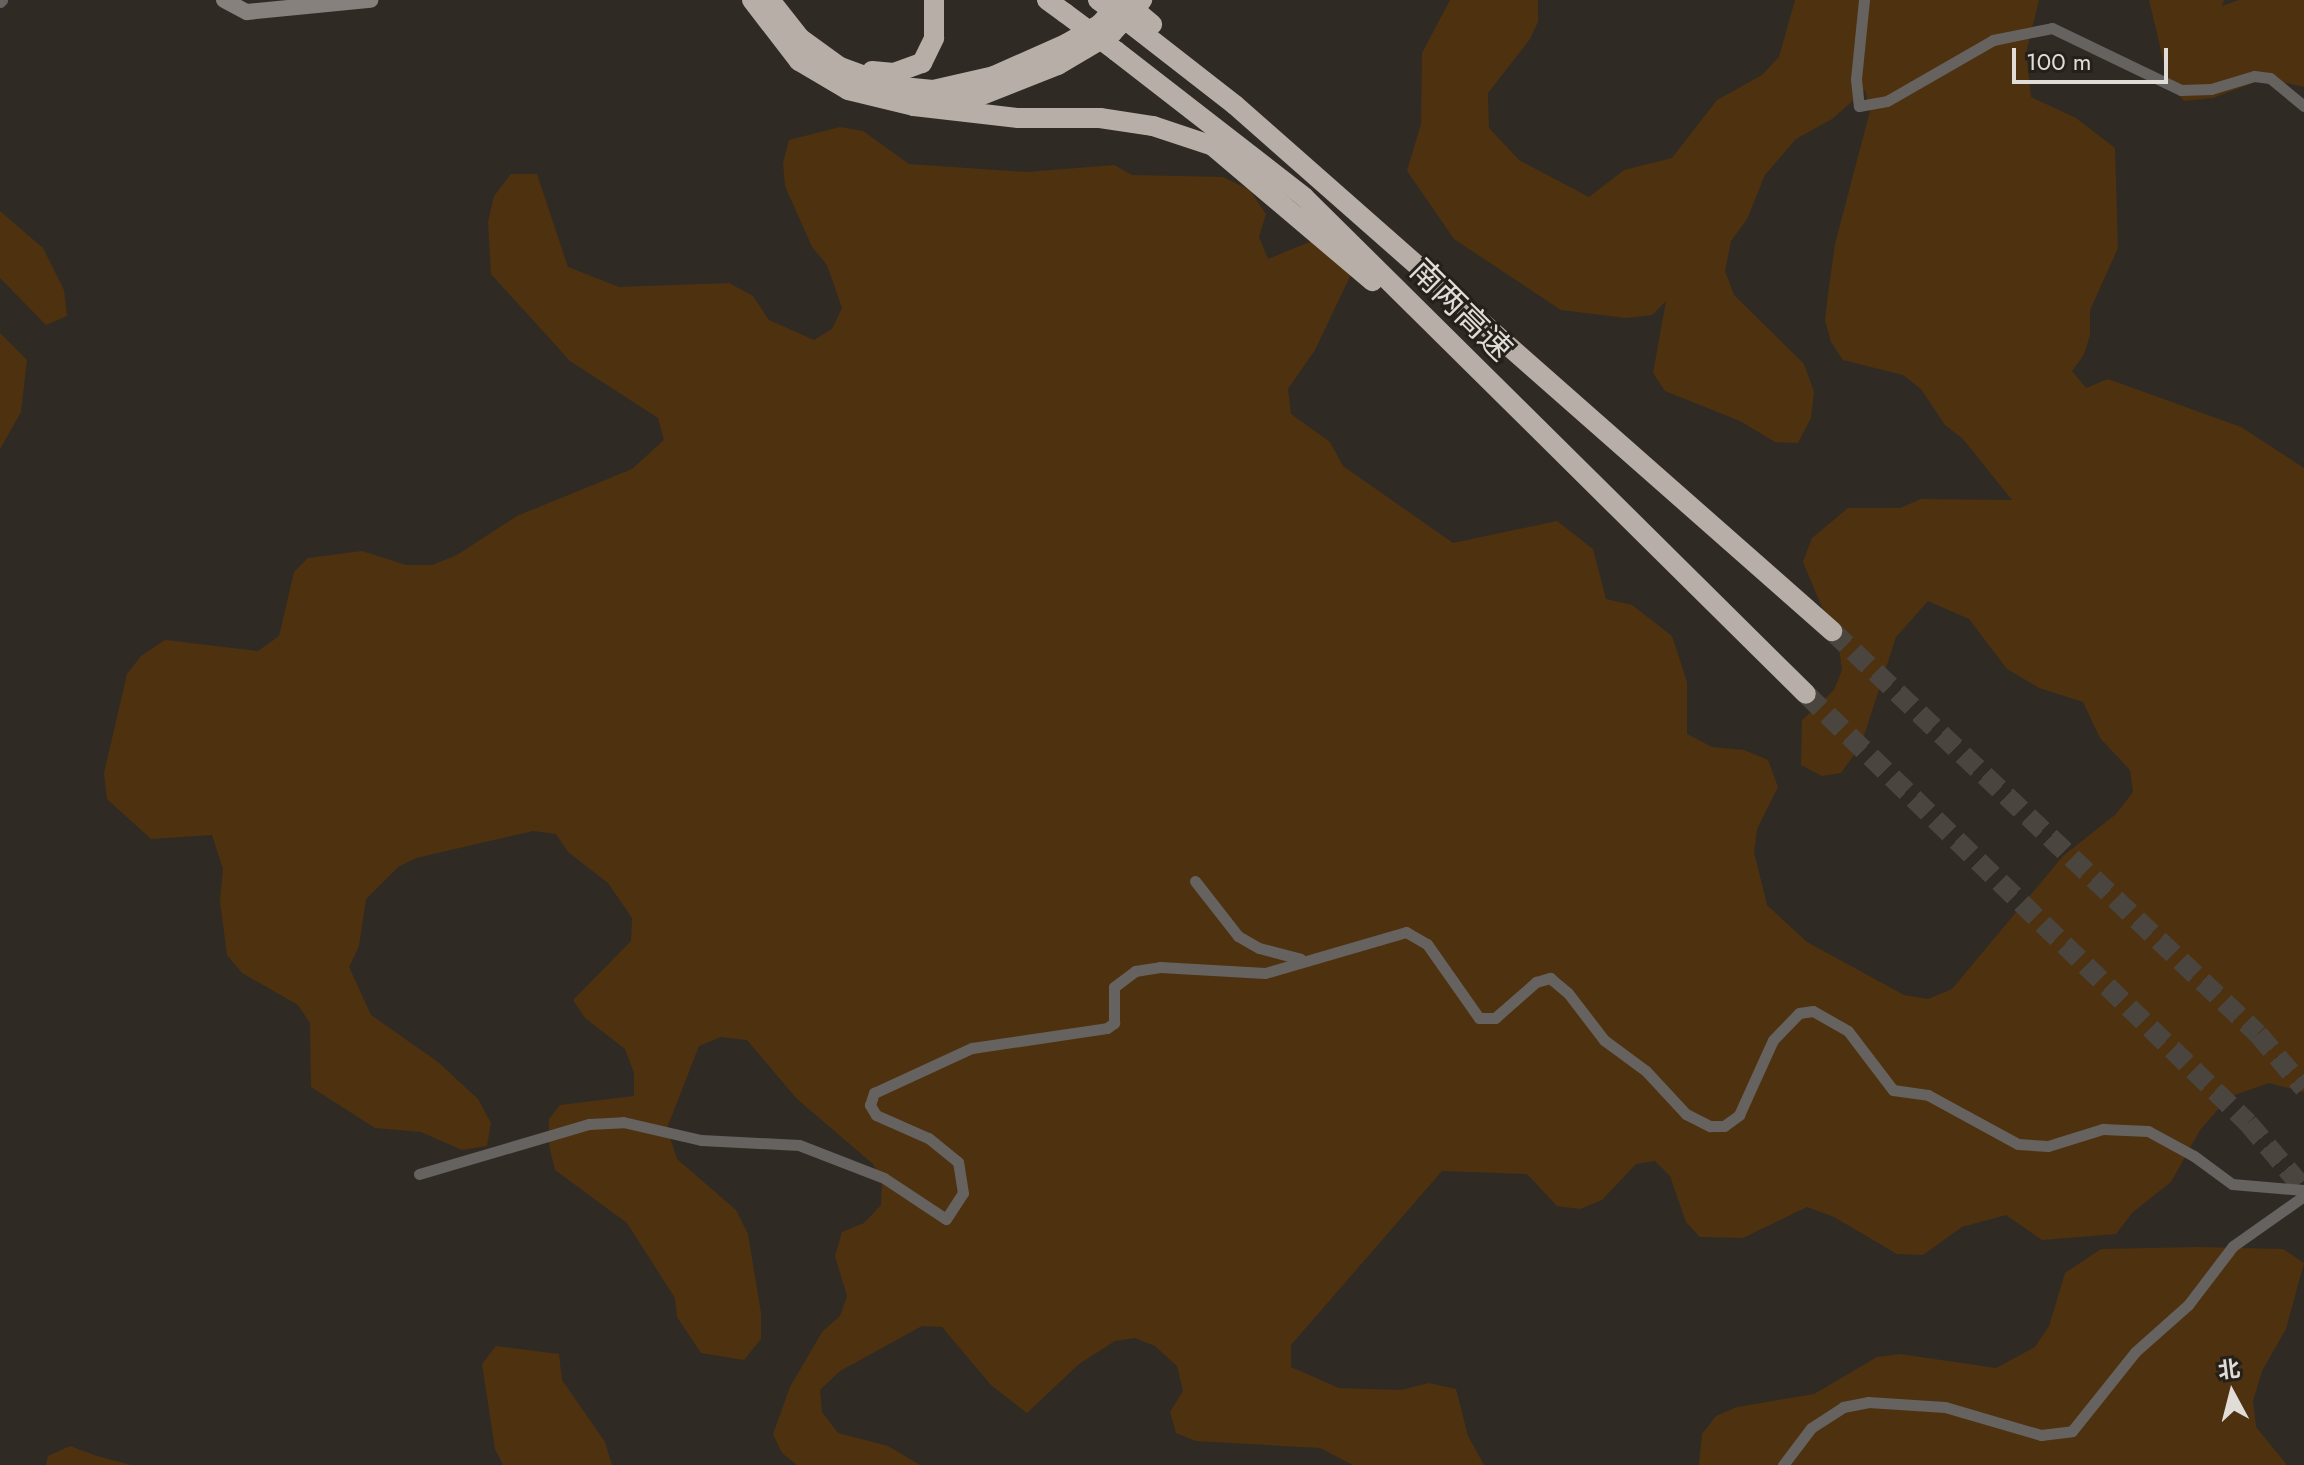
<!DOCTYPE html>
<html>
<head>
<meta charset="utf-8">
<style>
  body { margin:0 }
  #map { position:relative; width:2304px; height:1465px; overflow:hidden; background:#302a24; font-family:Jost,"Noto Sans SC",sans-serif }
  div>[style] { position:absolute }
  .green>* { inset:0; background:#4e310f }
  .highway-tunnel>* { height:20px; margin-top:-10px; transform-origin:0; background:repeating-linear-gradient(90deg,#4a453f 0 20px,transparent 0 30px) }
  .street>* { height:11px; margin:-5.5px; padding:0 5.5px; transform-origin:5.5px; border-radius:5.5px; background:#65625f }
  .secondary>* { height:16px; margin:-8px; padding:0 8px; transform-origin:8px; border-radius:8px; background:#86817c }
  .highway>* { height:20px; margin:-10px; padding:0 10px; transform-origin:10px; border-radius:10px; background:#b6aea7 }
  .highway-bridge>* { height:20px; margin:-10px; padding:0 10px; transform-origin:10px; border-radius:10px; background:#b6aea7 }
  span { translate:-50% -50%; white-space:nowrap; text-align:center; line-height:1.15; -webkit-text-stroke:6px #26201b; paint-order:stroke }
  .street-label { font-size:32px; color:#e0dcd8 }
  .north { position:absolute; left:2192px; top:1353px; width:80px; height:80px; -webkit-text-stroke:6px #26201b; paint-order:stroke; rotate:353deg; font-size:22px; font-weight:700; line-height:32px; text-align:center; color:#e0dcd8 }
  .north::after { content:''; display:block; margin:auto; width:28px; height:36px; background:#e0dcd8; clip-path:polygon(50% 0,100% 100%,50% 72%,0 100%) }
  .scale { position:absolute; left:2012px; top:48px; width:156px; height:36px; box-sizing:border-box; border:4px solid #e0dcd8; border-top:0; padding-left:10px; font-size:24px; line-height:28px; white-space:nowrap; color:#e0dcd8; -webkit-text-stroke:6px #26201b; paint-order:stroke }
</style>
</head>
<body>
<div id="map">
  <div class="green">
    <i style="clip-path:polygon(1450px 0,1538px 0,1538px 22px,1530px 39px,1488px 93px,1489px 128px,1519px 160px,1589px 197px,1624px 170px,1672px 158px,1717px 100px,1762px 75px,1779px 57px,1795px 0,2039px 0,2026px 53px,2031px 97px,2076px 118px,2115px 148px,2118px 248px,2090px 310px,2090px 336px,2083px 356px,2072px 371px,2086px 388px,2108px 379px,2241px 427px,2304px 468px,2304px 1092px,2269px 1083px,2229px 1097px,2200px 1130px,2171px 1182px,2133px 1212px,2116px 1234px,2042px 1240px,2006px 1215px,1962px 1227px,1923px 1255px,1897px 1254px,1834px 1217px,1807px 1207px,1743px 1238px,1700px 1237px,1686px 1222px,1670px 1176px,1655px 1161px,1636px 1164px,1602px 1200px,1580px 1209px,1557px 1206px,1527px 1174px,1442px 1171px,1291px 1345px,1291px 1367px,1339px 1388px,1401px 1390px,1429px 1383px,1456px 1389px,1468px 1436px,1484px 1465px,1353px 1465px,1320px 1448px,1196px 1441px,1176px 1433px,1170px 1412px,1183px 1391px,1177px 1366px,1155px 1346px,1135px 1338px,1115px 1341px,1079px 1364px,1027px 1413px,991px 1385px,942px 1327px,922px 1326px,840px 1371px,820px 1390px,822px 1412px,838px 1433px,888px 1446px,920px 1465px,797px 1465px,782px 1453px,773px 1434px,790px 1387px,822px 1332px,840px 1316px,847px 1296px,835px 1256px,842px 1232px,864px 1223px,881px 1205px,882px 1182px,873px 1164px,797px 1099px,747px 1040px,721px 1037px,699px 1046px,667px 1128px,677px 1159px,736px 1210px,748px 1234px,761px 1313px,761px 1339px,744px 1360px,701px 1353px,677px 1317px,675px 1298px,627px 1223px,555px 1170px,549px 1145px,549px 1119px,560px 1105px,634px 1096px,634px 1073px,625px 1049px,585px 1018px,573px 1000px,631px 941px,632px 918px,608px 883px,568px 852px,556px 834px,533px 831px,416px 858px,398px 867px,366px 899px,359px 946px,349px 967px,371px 1015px,438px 1062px,478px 1099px,491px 1123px,487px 1146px,462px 1150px,421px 1132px,375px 1128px,311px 1087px,310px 1023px,298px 1005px,242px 973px,227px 955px,220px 901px,223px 869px,212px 835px,151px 839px,107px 799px,104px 773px,127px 674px,141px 656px,165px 640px,258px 651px,279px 636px,294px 572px,308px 558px,362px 551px,406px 565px,432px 565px,457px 555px,517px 516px,632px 469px,664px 440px,658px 418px,570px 361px,491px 274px,488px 222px,494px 196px,511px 174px,537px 174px,568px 267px,619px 287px,729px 283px,753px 296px,769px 320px,814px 340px,832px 329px,842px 308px,827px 265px,812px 247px,785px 186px,783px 163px,789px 140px,840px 127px,863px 131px,909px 164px,1027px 172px,1114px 165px,1132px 175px,1223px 177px,1250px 190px,1266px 214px,1259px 237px,1268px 259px,1312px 241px,1354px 268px,1315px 350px,1288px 389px,1291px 414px,1330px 442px,1343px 466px,1453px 543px,1557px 521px,1593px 549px,1606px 599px,1632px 605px,1672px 636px,1687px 682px,1687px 734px,1712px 747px,1744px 750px,1768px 760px,1778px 787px,1757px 829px,1754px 852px,1767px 905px,1807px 942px,1904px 995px,1928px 999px,1952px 989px,2063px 856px,2116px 814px,2133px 792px,2130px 770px,2100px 738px,2083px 702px,2039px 688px,2007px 669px,1969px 619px,1928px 601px,1896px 637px,1861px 745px,1841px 773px,1822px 776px,1801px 765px,1802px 720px,1834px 690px,1842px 670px,1839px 648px,1803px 562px,1812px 538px,1848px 508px,1900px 508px,1921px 499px,2012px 500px,1963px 439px,1945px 425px,1921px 389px,1903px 375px,1843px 360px,1831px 342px,1825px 320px,1828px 294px,1835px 244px,1870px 111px,1865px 90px,1832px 119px,1796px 139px,1765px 175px,1747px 219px,1731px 241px,1725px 271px,1734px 295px,1804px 364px,1814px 392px,1811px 418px,1798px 443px,1775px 442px,1740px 421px,1665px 391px,1653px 373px,1666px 301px,1652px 315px,1626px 318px,1561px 310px,1454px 239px,1407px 171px,1421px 124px,1422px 53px)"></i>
    <i style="clip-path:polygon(2149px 0,2224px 0,2222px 6px,2239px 0,2304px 0,2304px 87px,2266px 78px,2213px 98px,2184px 101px,2169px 84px)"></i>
    <i style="clip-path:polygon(0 211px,43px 248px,64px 290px,67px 316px,46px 325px,0 278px)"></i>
    <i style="clip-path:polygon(0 333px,27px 360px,21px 412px,0 449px)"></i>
    <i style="clip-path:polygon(2198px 1247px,2283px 1249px,2304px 1263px,2286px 1329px,2262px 1371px,2253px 1401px,2256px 1427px,2287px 1465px,1699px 1465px,1702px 1434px,1716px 1416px,1737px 1407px,1814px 1394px,1877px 1357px,1900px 1354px,1996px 1368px,2035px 1347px,2049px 1326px,2065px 1273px,2101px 1249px)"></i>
    <i style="clip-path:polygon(496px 1346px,559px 1354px,562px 1380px,605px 1442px,612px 1465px,503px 1465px,495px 1449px,482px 1364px)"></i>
    <i style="clip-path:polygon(70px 1446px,97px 1456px,131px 1465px,46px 1465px,48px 1456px)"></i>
  </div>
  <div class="highway-tunnel">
    <i style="left:1832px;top:631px;width:586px;rotate:43.41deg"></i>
    <i style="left:2258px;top:1034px;width:71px;rotate:49.6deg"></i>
    <i style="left:1806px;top:694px;width:616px;rotate:44.14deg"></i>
    <i style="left:2248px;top:1123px;width:87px;rotate:49.7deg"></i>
  </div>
  <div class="street">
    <i style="left:1864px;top:0;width:79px;rotate:95.8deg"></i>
    <i style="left:1856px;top:79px;width:27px;rotate:84deg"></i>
    <i style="left:1859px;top:106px;width:28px;rotate:-10deg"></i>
    <i style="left:1887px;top:101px;width:122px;rotate:-29.9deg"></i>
    <i style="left:1993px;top:40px;width:60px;rotate:-11.5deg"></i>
    <i style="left:2052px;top:28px;width:143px;rotate:25.7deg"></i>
    <i style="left:2181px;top:90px;width:30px;rotate:-2deg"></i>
    <i style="left:2211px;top:89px;width:45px;rotate:-16.8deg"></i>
    <i style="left:2254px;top:76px;width:16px;rotate:7deg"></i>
    <i style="left:2270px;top:78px;width:44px;rotate:39.5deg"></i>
    <i style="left:0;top:2px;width:3px;rotate:-45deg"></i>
    <i style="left:1195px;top:881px;width:70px;rotate:52deg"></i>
    <i style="left:1238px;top:936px;width:24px;rotate:30deg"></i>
    <i style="left:1259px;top:948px;width:43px;rotate:14.7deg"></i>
    <i style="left:419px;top:1174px;width:177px;rotate:-16.4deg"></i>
    <i style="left:589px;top:1124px;width:34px;rotate:-3deg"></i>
    <i style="left:623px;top:1122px;width:80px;rotate:13deg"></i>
    <i style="left:701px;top:1140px;width:98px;rotate:2.9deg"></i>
    <i style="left:799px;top:1145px;width:91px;rotate:21.2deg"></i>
    <i style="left:884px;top:1178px;width:74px;rotate:33.5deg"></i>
    <i style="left:946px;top:1219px;width:31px;rotate:-57deg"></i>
    <i style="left:963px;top:1193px;width:31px;rotate:-99deg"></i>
    <i style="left:958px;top:1162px;width:38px;rotate:-141deg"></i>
    <i style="left:928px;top:1138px;width:57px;rotate:-156.1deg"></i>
    <i style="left:876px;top:1115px;width:12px;rotate:-121deg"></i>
    <i style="left:870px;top:1105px;width:13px;rotate:-72deg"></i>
    <i style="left:874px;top:1093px;width:108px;rotate:-24.7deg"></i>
    <i style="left:972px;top:1048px;width:136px;rotate:-8.4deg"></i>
    <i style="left:1107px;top:1028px;width:9px;rotate:-36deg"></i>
    <i style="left:1114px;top:1023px;width:36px;rotate:-90deg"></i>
    <i style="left:1114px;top:987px;width:26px;rotate:-37deg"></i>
    <i style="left:1135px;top:971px;width:25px;rotate:-9deg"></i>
    <i style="left:1160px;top:967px;width:105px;rotate:3.3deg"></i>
    <i style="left:1265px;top:973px;width:147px;rotate:-16.2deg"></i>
    <i style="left:1406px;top:932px;width:24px;rotate:30deg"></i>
    <i style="left:1427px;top:944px;width:90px;rotate:54.9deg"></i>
    <i style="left:1479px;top:1018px;width:16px"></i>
    <i style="left:1495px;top:1018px;width:55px;rotate:-41.3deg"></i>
    <i style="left:1536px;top:982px;width:15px;rotate:-16deg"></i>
    <i style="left:1550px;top:978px;width:23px;rotate:40deg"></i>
    <i style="left:1568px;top:993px;width:59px;rotate:52.5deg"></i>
    <i style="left:1604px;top:1040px;width:52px;rotate:36.4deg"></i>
    <i style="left:1646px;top:1071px;width:59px;rotate:47.1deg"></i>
    <i style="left:1686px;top:1114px;width:27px;rotate:27deg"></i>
    <i style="left:1710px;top:1126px;width:14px"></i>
    <i style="left:1724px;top:1126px;width:19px;rotate:-36deg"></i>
    <i style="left:1739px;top:1115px;width:82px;rotate:-65.6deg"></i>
    <i style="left:1773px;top:1040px;width:37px;rotate:-46deg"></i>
    <i style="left:1799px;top:1013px;width:14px;rotate:-8deg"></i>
    <i style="left:1813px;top:1011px;width:40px;rotate:29.7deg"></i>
    <i style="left:1848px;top:1031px;width:74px;rotate:52.7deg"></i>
    <i style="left:1893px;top:1090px;width:35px;rotate:8deg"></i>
    <i style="left:1928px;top:1095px;width:102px;rotate:28.6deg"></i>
    <i style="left:2018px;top:1144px;width:30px;rotate:4deg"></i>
    <i style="left:2048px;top:1146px;width:58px;rotate:-17.2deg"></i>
    <i style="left:2103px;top:1129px;width:45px;rotate:2.5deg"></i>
    <i style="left:2148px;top:1131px;width:52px;rotate:28.5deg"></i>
    <i style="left:2194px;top:1156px;width:47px;rotate:36.4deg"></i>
    <i style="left:2232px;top:1184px;width:72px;rotate:4.8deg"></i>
    <i style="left:1783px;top:1465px;width:46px;rotate:-52.9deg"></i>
    <i style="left:1811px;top:1428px;width:38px;rotate:-33deg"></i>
    <i style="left:1843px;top:1407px;width:25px;rotate:-11deg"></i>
    <i style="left:1868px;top:1402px;width:77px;rotate:3.7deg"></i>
    <i style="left:1945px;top:1407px;width:100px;rotate:16.3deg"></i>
    <i style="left:2041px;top:1435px;width:31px;rotate:-7deg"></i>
    <i style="left:2072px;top:1431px;width:101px;rotate:-51.4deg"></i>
    <i style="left:2135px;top:1352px;width:71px;rotate:-41.6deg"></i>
    <i style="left:2188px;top:1305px;width:74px;rotate:-52.7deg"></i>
    <i style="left:2233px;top:1246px;width:87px;rotate:-35.2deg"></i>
  </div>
  <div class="secondary">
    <i style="left:224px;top:0;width:26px;rotate:28deg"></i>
    <i style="left:247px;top:12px;width:124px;rotate:-5.6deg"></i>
  </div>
  <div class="highway">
    <i style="left:752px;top:0;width:77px;rotate:52.4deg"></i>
    <i style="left:799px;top:61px;width:57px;rotate:30.6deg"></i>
    <i style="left:848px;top:90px;width:68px;rotate:13.6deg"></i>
    <i style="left:914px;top:106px;width:64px;rotate:-8.1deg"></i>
    <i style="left:977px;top:97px;width:87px;rotate:-21.6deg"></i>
    <i style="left:1058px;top:65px;width:63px;rotate:-30.7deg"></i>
    <i style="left:1112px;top:33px;width:45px;rotate:-47.7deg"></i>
    <i style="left:770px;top:0;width:48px;rotate:51.7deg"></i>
    <i style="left:800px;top:38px;width:49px;rotate:35.9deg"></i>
    <i style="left:840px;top:67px;width:55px;rotate:20.1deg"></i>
    <i style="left:892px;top:86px;width:41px;rotate:5.6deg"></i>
    <i style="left:933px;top:90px;width:63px;rotate:-12.9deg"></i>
    <i style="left:994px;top:76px;width:79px;rotate:-24deg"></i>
    <i style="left:1066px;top:44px;width:39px;rotate:-30deg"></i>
    <i style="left:1100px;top:24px;width:33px;rotate:-47deg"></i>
    <i style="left:1047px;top:0;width:22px;rotate:36deg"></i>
    <i style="left:1131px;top:24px;width:132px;rotate:37.9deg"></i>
    <i style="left:1235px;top:105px;width:796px;rotate:41.38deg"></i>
    <i style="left:1116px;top:51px;width:238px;rotate:37.8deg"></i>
    <i style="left:1304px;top:197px;width:706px;rotate:44.71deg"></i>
    <i style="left:872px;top:71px;width:22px;rotate:5deg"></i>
    <i style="left:894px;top:73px;width:30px;rotate:-20deg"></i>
    <i style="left:922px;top:63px;width:28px;rotate:-64deg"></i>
    <i style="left:934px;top:38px;width:38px;rotate:-90deg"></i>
    <i style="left:914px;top:106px;width:105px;rotate:6.6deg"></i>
    <i style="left:1018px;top:118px;width:82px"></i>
    <i style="left:1100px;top:118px;width:54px;rotate:8.6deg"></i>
    <i style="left:1153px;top:126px;width:63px;rotate:18.4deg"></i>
    <i style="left:1213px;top:146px;width:209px;rotate:40.3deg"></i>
  </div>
  <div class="highway-bridge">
    <i style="left:1098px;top:0;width:41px;rotate:36deg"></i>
    <i style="left:1123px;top:0;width:38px;rotate:40deg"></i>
    <i style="left:1065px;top:13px;width:64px;rotate:36.7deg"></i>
  </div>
  <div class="street-label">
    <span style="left:1461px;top:310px;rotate:45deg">南两高速</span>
  </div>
  <div class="north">北</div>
  <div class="scale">100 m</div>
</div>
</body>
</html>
